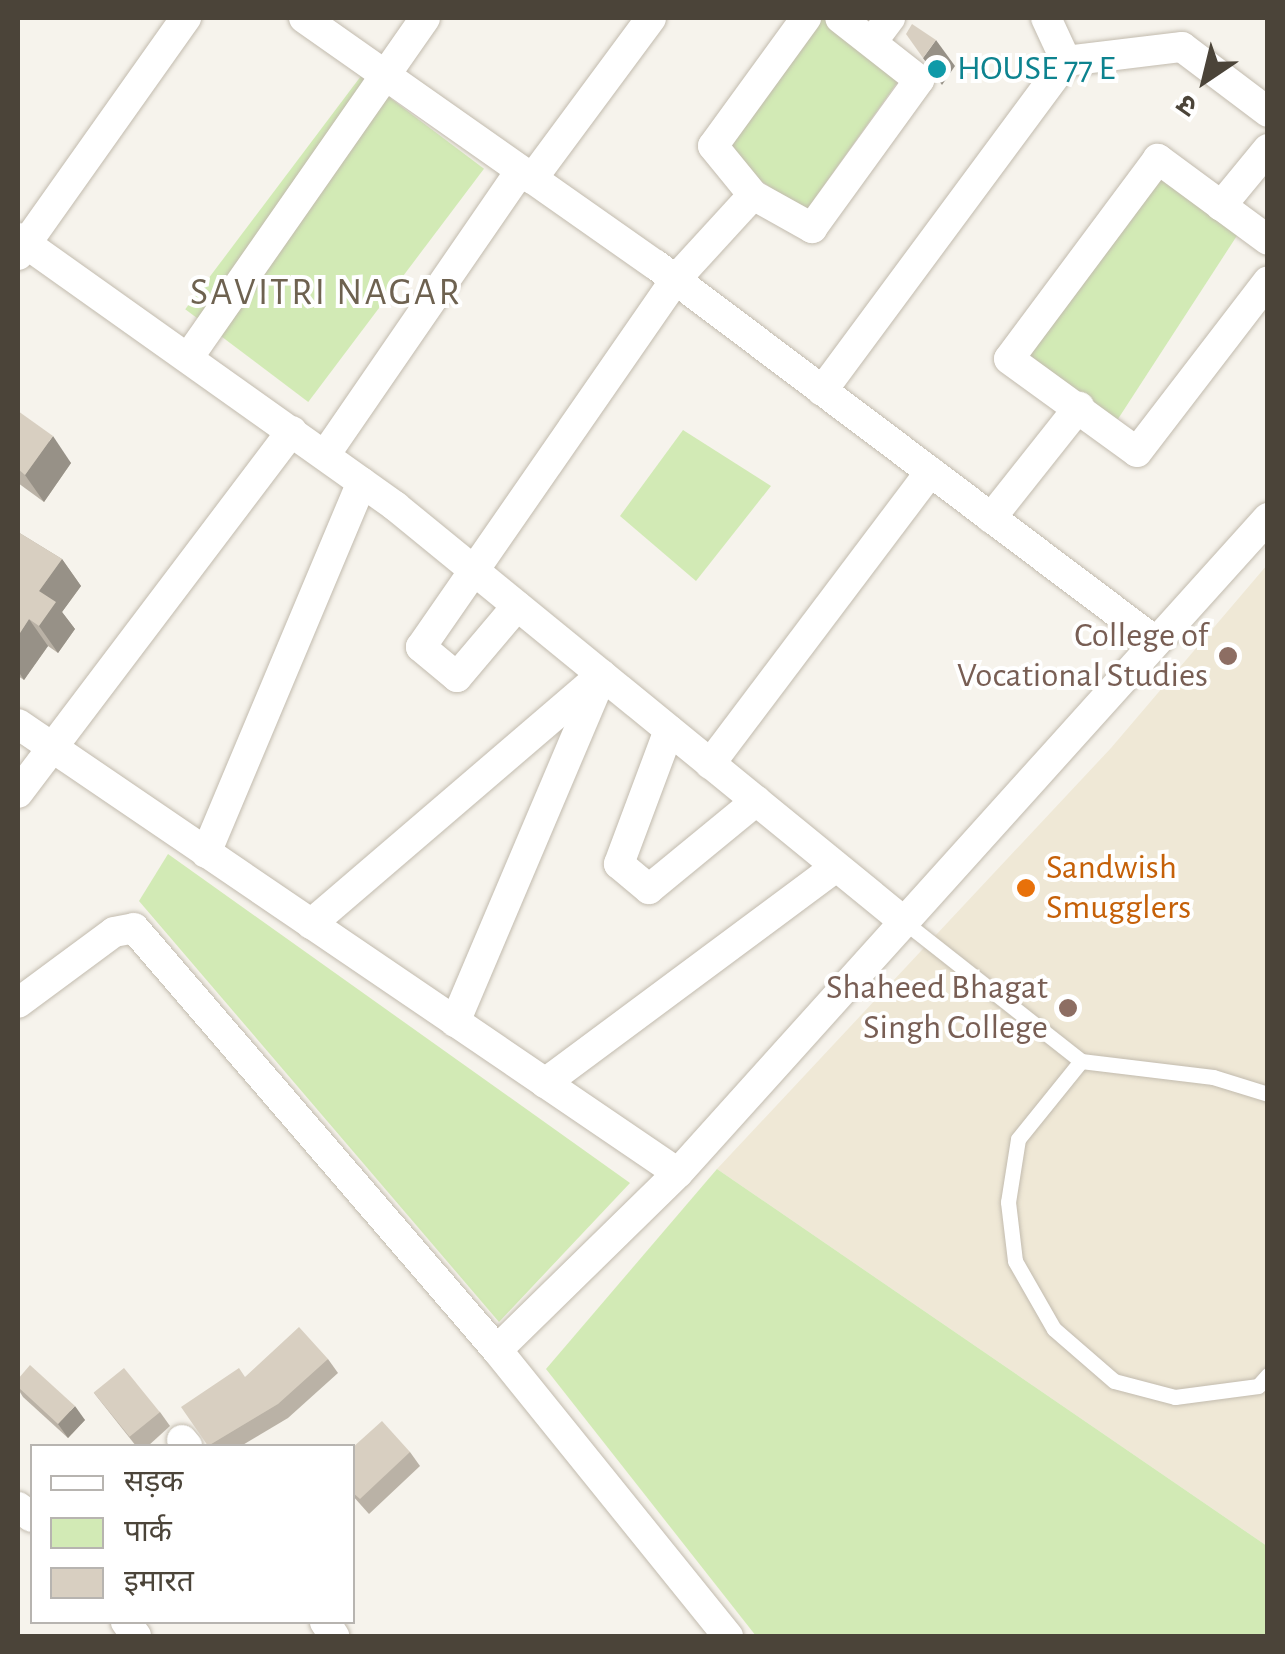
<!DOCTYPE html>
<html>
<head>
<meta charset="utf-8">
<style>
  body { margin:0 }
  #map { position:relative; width:1285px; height:1654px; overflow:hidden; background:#f6f3ec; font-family:"Alegreya Sans","Noto Sans Devanagari",sans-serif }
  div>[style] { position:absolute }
  .education>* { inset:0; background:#efe8d6 }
  .green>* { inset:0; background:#d2eab5; transform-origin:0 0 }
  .roads { filter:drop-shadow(0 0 2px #c2bbae) drop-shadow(0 0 2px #c2bbae) }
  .service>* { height:15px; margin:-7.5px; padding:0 7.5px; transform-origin:7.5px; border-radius:7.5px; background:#fff }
  .minor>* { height:30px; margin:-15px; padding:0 15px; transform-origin:15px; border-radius:15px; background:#fff }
  .wall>* { inset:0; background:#bab2a6 }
  .shaded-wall>* { inset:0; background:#979187 }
  .building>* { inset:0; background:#d8cfc1; transform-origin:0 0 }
  .dots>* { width:28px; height:28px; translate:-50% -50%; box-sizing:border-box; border:5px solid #fff; border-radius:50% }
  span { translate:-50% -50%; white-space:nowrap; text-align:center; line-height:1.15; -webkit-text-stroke:8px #fff; paint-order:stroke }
  .culture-label { font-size:35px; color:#0d838f }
  .left { translate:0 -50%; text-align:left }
  .education-label { font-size:35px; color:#785e54 }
  .right { translate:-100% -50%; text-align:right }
  .food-label { font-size:35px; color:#c56008 }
  .neighbourhood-label { font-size:38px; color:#6e6250; letter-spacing:2.5px }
  .frame { position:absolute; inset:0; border:20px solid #4b4439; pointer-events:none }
  .legend { position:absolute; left:30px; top:1444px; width:325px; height:180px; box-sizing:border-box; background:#fff; border:2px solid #b7b4b0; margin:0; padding:12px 18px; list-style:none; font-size:30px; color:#4b4439 }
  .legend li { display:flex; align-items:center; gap:20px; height:50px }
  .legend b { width:50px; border:2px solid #b7b4b0 }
  .north { position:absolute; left:1155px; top:30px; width:100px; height:100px; -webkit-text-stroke:8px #fff; paint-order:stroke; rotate:215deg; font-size:28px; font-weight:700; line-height:40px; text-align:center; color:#4b4439 }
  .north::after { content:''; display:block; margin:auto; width:35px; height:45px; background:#4b4439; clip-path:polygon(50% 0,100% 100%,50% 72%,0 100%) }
</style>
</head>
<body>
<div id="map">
  <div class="education">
    <i style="clip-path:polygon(1267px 565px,1267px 1546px,717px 1169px,1111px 748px)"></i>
  </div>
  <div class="green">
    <i style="clip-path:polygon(806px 18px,842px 18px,909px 66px,805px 212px,713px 147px)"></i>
    <i style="left:361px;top:76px;width:154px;height:292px;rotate:37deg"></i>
    <i style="left:1158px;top:159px;width:108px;height:249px;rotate:33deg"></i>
    <i style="clip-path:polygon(683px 430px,771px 486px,696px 581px,620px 516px)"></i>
    <i style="clip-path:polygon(168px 854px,630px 1183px,499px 1322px,139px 901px)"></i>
    <i style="clip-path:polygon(717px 1169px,1267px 1546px,1267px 1636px,756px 1636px,546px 1369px)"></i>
  </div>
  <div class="roads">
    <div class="service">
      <i style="left:902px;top:920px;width:228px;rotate:38.2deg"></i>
      <i style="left:1081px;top:1061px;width:133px;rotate:6.9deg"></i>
      <i style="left:1213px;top:1077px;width:58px;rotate:17.2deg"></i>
      <i style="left:1081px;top:1061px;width:100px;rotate:128.9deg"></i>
      <i style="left:1018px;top:1139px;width:64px;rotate:99deg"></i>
      <i style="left:1008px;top:1202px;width:59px;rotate:83.2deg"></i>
      <i style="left:1015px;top:1261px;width:78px;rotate:60.2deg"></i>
      <i style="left:1054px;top:1329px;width:79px;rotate:40.9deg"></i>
      <i style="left:1114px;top:1381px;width:63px;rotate:14.7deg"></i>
      <i style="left:1175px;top:1397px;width:84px;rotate:-7.5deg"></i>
      <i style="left:1258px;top:1386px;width:15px;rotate:-48deg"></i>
    </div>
    <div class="minor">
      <i style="left:304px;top:18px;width:430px;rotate:35.1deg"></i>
      <i style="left:656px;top:265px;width:625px;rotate:37deg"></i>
      <i style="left:806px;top:18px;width:158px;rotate:126deg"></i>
      <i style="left:713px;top:146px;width:63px;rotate:50.8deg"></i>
      <i style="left:753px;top:195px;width:68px;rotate:29.2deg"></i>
      <i style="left:812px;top:228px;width:183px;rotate:-54.1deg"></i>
      <i style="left:919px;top:80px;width:100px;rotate:-141.9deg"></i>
      <i style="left:872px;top:42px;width:30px;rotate:-53deg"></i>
      <i style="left:1066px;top:61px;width:117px;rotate:-6.9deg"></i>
      <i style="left:1182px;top:47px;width:108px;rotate:37.1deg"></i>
      <i style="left:532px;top:179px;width:200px;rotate:-53.5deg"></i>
      <i style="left:1221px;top:206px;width:74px;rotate:-50.5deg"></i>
      <i style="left:18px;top:238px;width:463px;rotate:35.4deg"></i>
      <i style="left:395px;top:506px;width:655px;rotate:39.23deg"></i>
      <i style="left:1268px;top:240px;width:137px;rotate:-143.6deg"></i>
      <i style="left:1158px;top:159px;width:249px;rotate:126.7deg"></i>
      <i style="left:1009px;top:359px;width:158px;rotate:36deg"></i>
      <i style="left:1137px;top:452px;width:215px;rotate:-52.5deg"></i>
      <i style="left:18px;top:255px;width:291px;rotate:-54.7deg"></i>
      <i style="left:188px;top:358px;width:414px;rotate:-55.1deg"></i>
      <i style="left:822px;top:391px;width:410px;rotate:-53.5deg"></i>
      <i style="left:1066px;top:61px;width:47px;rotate:-114.9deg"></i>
      <i style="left:325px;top:455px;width:345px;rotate:-55.5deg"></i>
      <i style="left:991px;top:518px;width:142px;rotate:-51.6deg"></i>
      <i style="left:517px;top:606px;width:93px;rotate:130.2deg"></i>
      <i style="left:457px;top:677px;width:47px;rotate:-140.2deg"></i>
      <i style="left:421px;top:647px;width:446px;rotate:-55.3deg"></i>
      <i style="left:675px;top:280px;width:115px;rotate:-47.5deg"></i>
      <i style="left:18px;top:724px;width:798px;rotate:34.23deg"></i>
      <i style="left:669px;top:730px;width:143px;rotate:110.5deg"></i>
      <i style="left:619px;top:864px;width:39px;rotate:40deg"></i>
      <i style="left:649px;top:889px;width:139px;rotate:-39.4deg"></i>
      <i style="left:710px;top:764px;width:366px;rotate:-53deg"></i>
      <i style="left:18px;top:793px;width:454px;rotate:-52.9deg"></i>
      <i style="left:206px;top:853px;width:402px;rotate:-67.2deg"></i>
      <i style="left:311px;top:924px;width:383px;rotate:-40.6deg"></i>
      <i style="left:18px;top:1003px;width:119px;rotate:-36.5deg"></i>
      <i style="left:114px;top:932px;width:20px;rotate:-11deg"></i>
      <i style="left:134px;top:928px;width:557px;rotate:49.3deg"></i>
      <i style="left:497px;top:1350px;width:368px;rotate:51.1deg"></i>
      <i style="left:455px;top:1022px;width:368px;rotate:-67deg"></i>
      <i style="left:545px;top:1083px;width:362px;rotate:-36.6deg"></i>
      <i style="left:497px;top:1350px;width:253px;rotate:-44.4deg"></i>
      <i style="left:678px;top:1173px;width:882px;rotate:-47.99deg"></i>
      <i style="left:182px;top:1440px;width:8px;rotate:50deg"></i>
      <i style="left:18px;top:1507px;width:17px;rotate:36deg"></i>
      <i style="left:126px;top:1622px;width:17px;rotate:54deg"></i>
      <i style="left:325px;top:1622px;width:17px;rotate:57deg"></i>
    </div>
  </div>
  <div class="wall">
    <i style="clip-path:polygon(18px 411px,71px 463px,44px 502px,18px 483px)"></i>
    <i style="clip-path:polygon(18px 532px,62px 559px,81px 586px,62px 612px,75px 629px,58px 653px,48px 646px,24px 680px,18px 676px)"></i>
    <i style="clip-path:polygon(328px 1359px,338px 1373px,288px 1418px,241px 1446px,208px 1446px,245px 1377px)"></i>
    <i style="clip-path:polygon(18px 1379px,85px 1420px,68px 1438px,23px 1397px,18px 1389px)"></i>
    <i style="clip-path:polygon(94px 1393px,160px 1412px,170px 1426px,148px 1446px,136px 1446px)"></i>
    <i style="clip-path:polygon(352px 1448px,410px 1452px,420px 1466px,369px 1514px,352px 1495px)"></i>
  </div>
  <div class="shaded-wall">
    <i style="clip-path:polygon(936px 40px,955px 66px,942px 85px,923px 58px)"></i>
    <i style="clip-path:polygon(53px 436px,71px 463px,44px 502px,25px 475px)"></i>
    <i style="clip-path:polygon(62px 559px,81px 586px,62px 612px,75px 629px,58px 653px,39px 626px,39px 591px)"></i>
    <i style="clip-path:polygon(29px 619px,48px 646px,24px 680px,18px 671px,18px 636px)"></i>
    <i style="clip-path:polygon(75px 1406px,85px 1420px,68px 1438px,58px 1424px)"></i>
  </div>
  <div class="building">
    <i style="clip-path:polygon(912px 24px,936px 40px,923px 58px,906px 34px)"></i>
    <i style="clip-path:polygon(18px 411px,53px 436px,25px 475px,18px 469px)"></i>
    <i style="clip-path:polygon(18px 532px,62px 559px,39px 591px,56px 602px,39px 626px,29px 619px,18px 636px)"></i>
    <i style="clip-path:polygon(299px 1327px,328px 1359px,278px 1404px,208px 1446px,181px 1407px,239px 1368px,245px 1377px)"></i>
    <i style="clip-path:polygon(30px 1365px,75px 1406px,58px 1424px,18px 1387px,18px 1379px)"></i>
    <i style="left:124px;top:1368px;width:57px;height:39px;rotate:51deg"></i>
    <i style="clip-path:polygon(382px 1421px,410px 1452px,360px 1499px,352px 1492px,352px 1448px)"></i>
  </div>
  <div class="dots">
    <i style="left:937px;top:69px;background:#0f9aa8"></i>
    <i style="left:1228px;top:656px;background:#8d6e63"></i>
    <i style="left:1026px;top:888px;background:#e8710a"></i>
    <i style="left:1068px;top:1008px;background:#8d6e63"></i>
  </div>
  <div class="culture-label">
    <span class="left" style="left:957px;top:69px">HOUSE 77 E</span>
  </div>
  <div class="education-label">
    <span class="right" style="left:1208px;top:656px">College of<br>Vocational Studies</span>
    <span class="right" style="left:1048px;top:1008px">Shaheed Bhagat<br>Singh College</span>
  </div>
  <div class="food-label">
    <span class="left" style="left:1046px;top:888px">Sandwish<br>Smugglers</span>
  </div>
  <div class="neighbourhood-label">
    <span style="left:326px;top:294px">SAVITRI NAGAR</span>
  </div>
  <div class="frame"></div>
  <ul class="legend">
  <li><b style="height:12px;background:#fff"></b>सड़क</li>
  <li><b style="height:28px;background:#d2eab5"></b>पार्क</li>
  <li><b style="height:28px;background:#d8cfc1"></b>इमारत</li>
  </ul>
  <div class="north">उ</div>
</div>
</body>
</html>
